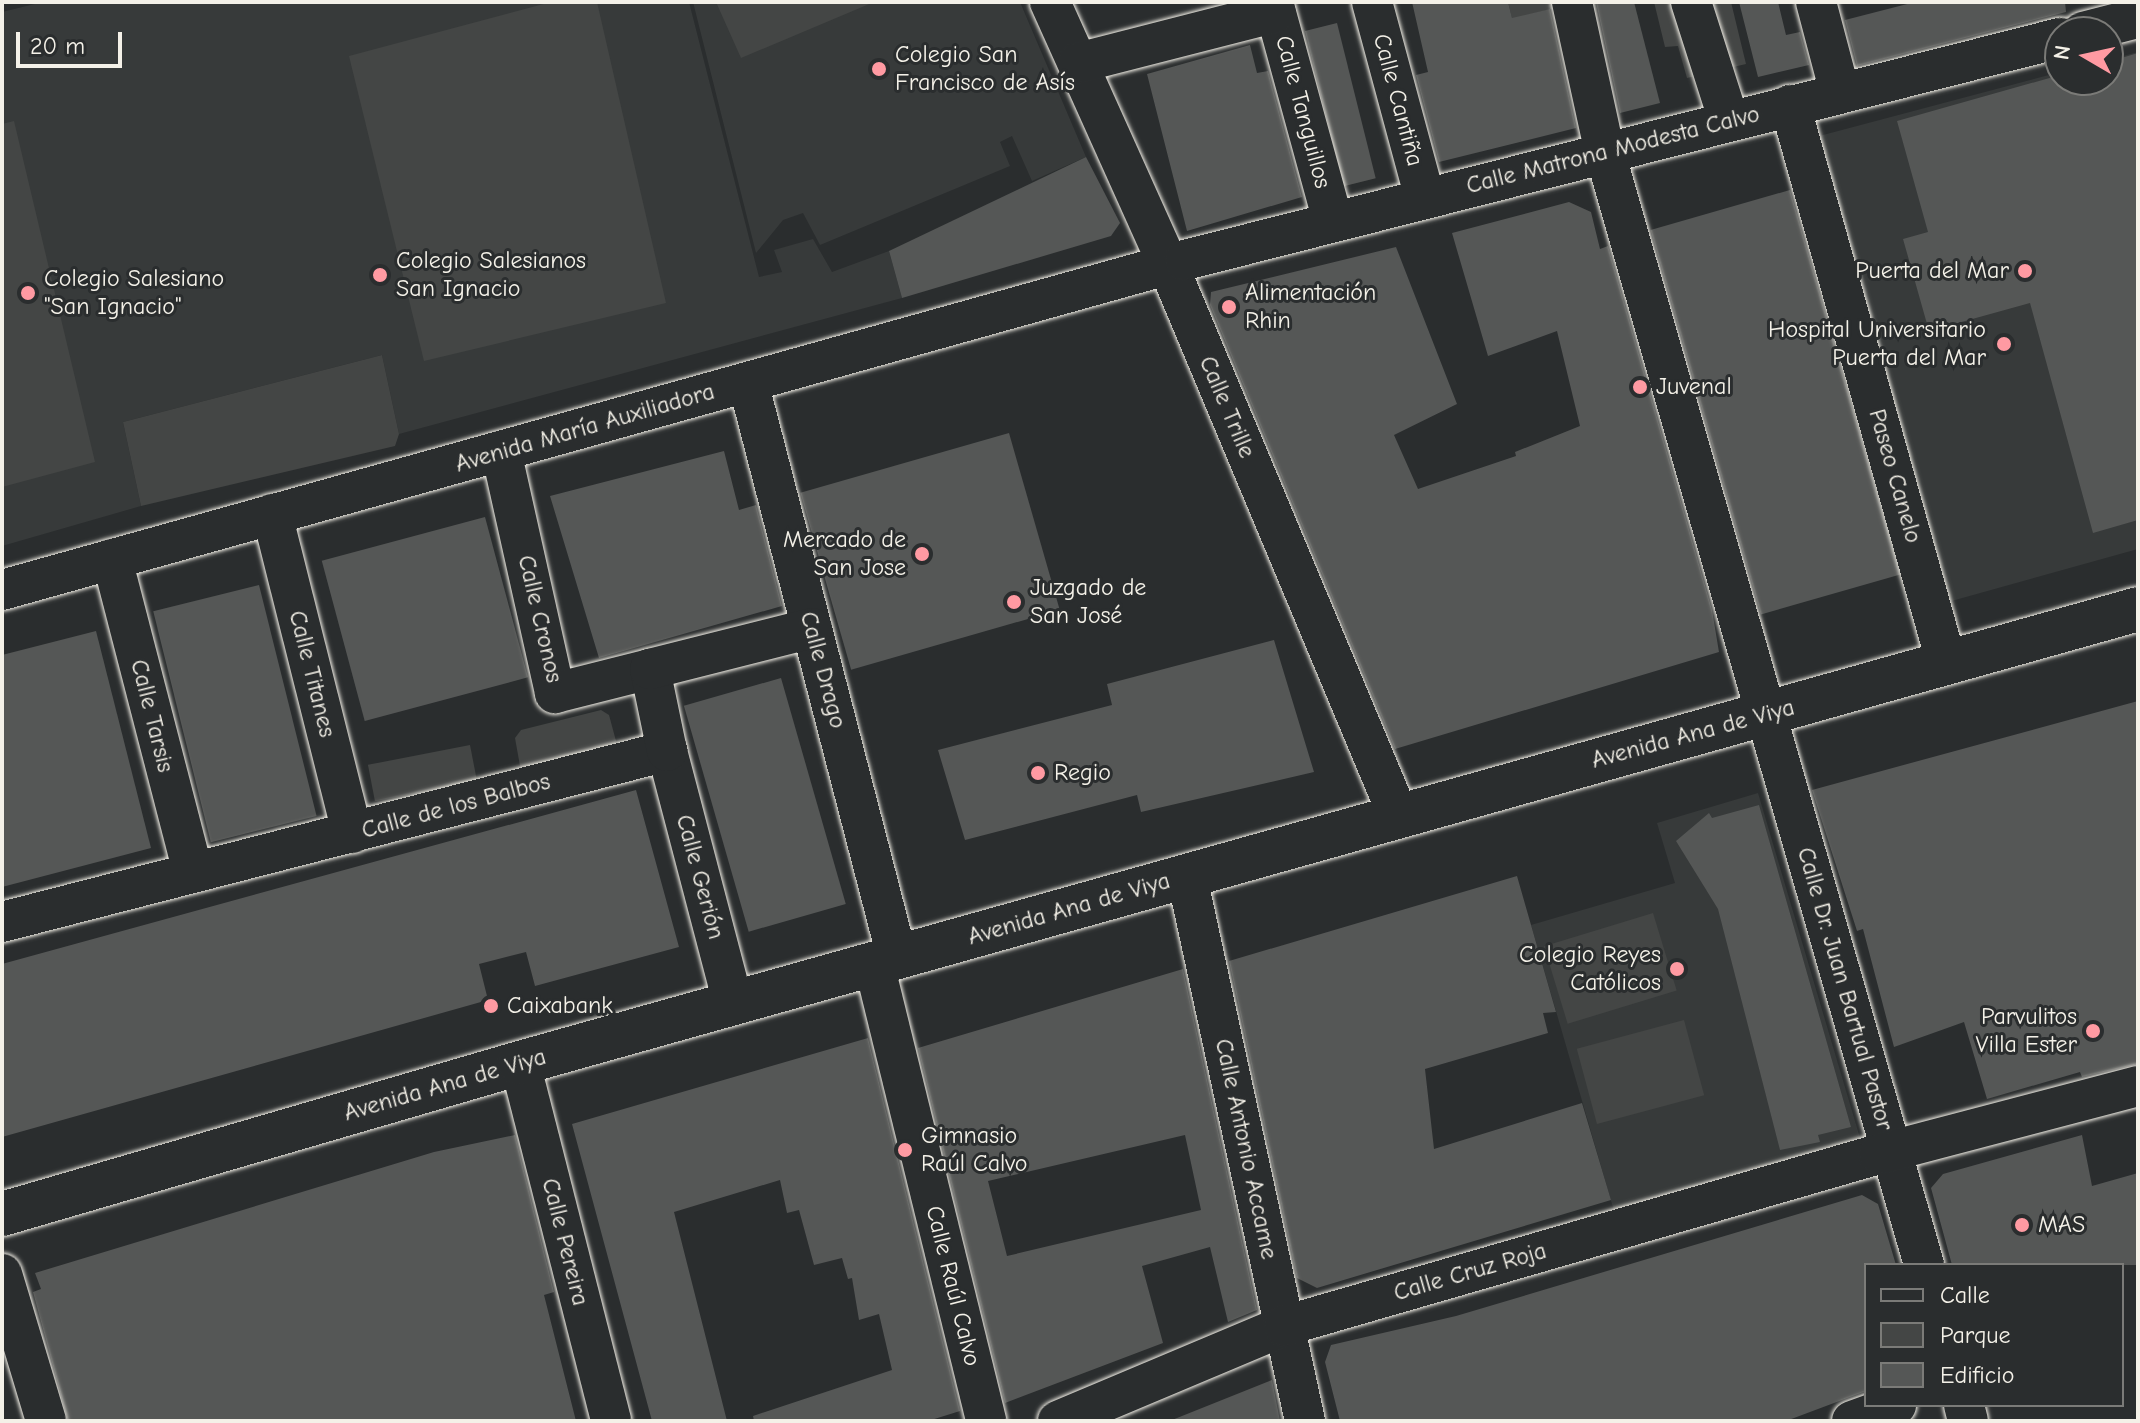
<!DOCTYPE html>
<html>
<head>
<meta charset="utf-8">
<style>
  body { margin:0 }
  #map { position:relative; width:2140px; height:1423px; overflow:hidden; background:#2a2d2e; font-family:"Comic Neue",sans-serif }
  div>[style] { position:absolute }
  .built>* { inset:0; background:#373a3a }
  .green>* { inset:0; background:#444645; transform-origin:0 0 }
  .building>* { inset:0; background:#555756; transform-origin:0 0 }
  .roads { filter:drop-shadow(0 0 2px #f4f1e8) drop-shadow(0 0 2px #f4f1e8) }
  .minor>* { height:40px; margin:-20px; padding:0 20px; transform-origin:20px; border-radius:20px; background:#2a2d2e }
  .major>* { height:44px; margin:-22px; padding:0 22px; transform-origin:22px; border-radius:22px; background:#2a2d2e }
  .dots>* { width:22px; height:22px; translate:-50% -50%; box-sizing:border-box; border:4px solid #2a2d2e; border-radius:50% }
  span { translate:-50% -50%; white-space:nowrap; text-align:center; line-height:1.15; -webkit-text-stroke:6px #2a2d2e; paint-order:stroke }
  .poi-label { font-size:24px; color:#f4f1e8 }
  .left { translate:0 -50%; text-align:left }
  .right { translate:-100% -50%; text-align:right }
  .street-label { font-size:24px; color:#f4f1e8 }
  .frame { position:absolute; inset:0; border:4px solid #f4f1e8; pointer-events:none }
  .legend { position:absolute; left:1864px; top:1263px; width:260px; height:144px; box-sizing:border-box; background:#2a2d2e; border:2px solid #7b7b78; margin:0; padding:10px 14px; list-style:none; font-size:24px; color:#f4f1e8 }
  .legend li { display:flex; align-items:center; gap:16px; height:40px }
  .legend b { width:40px; border:2px solid #7b7b78 }
  .north { position:absolute; left:2044px; top:16px; width:80px; height:80px; box-sizing:border-box; background:#2a2d2e; border:2px solid #7b7b78; border-radius:50%; rotate:279deg; font-size:22px; font-weight:700; line-height:32px; text-align:center; color:#f4f1e8 }
  .north::after { content:''; display:block; margin:auto; width:28px; height:36px; background:#ff9aa2; clip-path:polygon(50% 0,100% 100%,50% 72%,0 100%) }
  .scale { position:absolute; left:16px; top:32px; width:106px; height:36px; box-sizing:border-box; border:4px solid #f4f1e8; border-top:0; padding-left:10px; font-size:24px; line-height:28px; white-space:nowrap; color:#f4f1e8; -webkit-text-stroke:6px #2a2d2e; paint-order:stroke }
</style>
</head>
<body>
<div id="map">
  <div class="built">
    <i style="clip-path:polygon(43px 2px,689px 2px,759px 277px,782px 272px,774px 250px,813px 239px,832px 272px,889px 251px,902px 298px,399px 434px,382px 355px,123px 422px,141px 506px,2px 546px,2px 12px)"></i>
    <i style="clip-path:polygon(693px 2px,1020px 2px,1086px 157px,1032px 181px,1012px 136px,1000px 142px,1010px 166px,820px 245px,803px 213px,783px 220px,756px 253px)"></i>
    <i style="clip-path:polygon(2138px 52px,2138px 549px,1948px 602px,1808px 139px,2060px 72px,2060px 80px,2108px 80px,2108px 60px)"></i>
    <i style="clip-path:polygon(1758px 793px,1860px 1138px,1614px 1211px,1531px 925px,1675px 883px,1657px 823px)"></i>
  </div>
  <div class="green">
    <i style="clip-path:polygon(551px 2px,597px 2px,666px 303px,424px 361px,349px 56px)"></i>
    <i style="clip-path:polygon(716px 2px,874px 2px,741px 58px)"></i>
    <i style="clip-path:polygon(1508px 2px,1563px 2px,1563px 6px,1512px 19px)"></i>
    <i style="clip-path:polygon(1654px 2px,1731px 2px,1746px 64px,1687px 78px,1678px 46px,1665px 47px)"></i>
    <i style="clip-path:polygon(14px 121px,95px 462px,2px 487px,2px 124px)"></i>
    <i style="clip-path:polygon(382px 355px,399px 434px,395px 446px,141px 506px,123px 422px)"></i>
    <i style="clip-path:polygon(601px 710px,609px 715px,616px 741px,611px 750px,528px 771px,520px 766px,515px 738px,521px 730px)"></i>
    <i style="left:470px;top:745px;width:37px;height:104px;rotate:79deg"></i>
    <i style="left:1653px;top:913px;width:81px;height:114px;rotate:73deg"></i>
    <i style="left:1684px;top:1020px;width:78px;height:111px;rotate:75deg"></i>
  </div>
  <div class="building">
    <i style="clip-path:polygon(1412px 2px,1508px 2px,1512px 18px,1550px 9px,1576px 128px,1439px 162px,1416px 75px,1428px 72px)"></i>
    <i style="clip-path:polygon(1596px 2px,1634px 2px,1660px 103px,1620px 113px)"></i>
    <i style="clip-path:polygon(1739px 2px,1778px 2px,1786px 35px,1800px 32px,1809px 65px,1758px 77px)"></i>
    <i style="clip-path:polygon(1915px 2px,2065px 2px,2066px 12px,1857px 66px,1845px 20px)"></i>
    <i style="left:1337px;top:23px;width:160px;height:33px;rotate:76deg"></i>
    <i style="clip-path:polygon(1250px 45px,1257px 73px,1268px 71px,1302px 197px,1187px 231px,1147px 74px)"></i>
    <i style="clip-path:polygon(2138px 53px,2138px 520px,2093px 533px,2030px 303px,1929px 331px,1903px 239px,1928px 232px,1897px 121px,2060px 75px,2060px 80px,2108px 80px,2108px 62px)"></i>
    <i style="clip-path:polygon(1086px 157px,1120px 223px,1111px 236px,902px 298px,889px 251px)"></i>
    <i style="left:1790px;top:190px;width:400px;height:145px;rotate:74deg"></i>
    <i style="clip-path:polygon(1569px 202px,1591px 212px,1600px 249px,1608px 246px,1712px 610px,1719px 652px,1395px 749px,1210px 305px,1211px 292px,1396px 247px,1457px 404px,1394px 435px,1418px 489px,1516px 456px,1515px 452px,1580px 426px,1557px 331px,1488px 356px,1452px 233px)"></i>
    <i style="left:1009px;top:433px;width:184px;height:217px;rotate:74deg"></i>
    <i style="clip-path:polygon(724px 451px,739px 510px,756px 505px,782px 606px,599px 658px,550px 496px)"></i>
    <i style="left:485px;top:517px;width:166px;height:169px;rotate:75deg"></i>
    <i style="left:259px;top:585px;width:238px;height:109px;rotate:76deg"></i>
    <i style="clip-path:polygon(96px 631px,151px 848px,2px 887px,2px 655px)"></i>
    <i style="clip-path:polygon(1274px 640px,1314px 772px,1141px 812px,1137px 795px,965px 840px,938px 750px,1112px 705px,1107px 684px)"></i>
    <i style="left:781px;top:678px;width:235px;height:101px;rotate:74deg"></i>
    <i style="clip-path:polygon(2138px 701px,2138px 1064px,2082px 1077px,2080px 1072px,1987px 1099px,1964px 1022px,1894px 1047px,1863px 929px,1857px 931px,1812px 790px)"></i>
    <i style="clip-path:polygon(636px 790px,679px 947px,535px 986px,526px 952px,479px 964px,488px 1000px,2px 1137px,2px 964px)"></i>
    <i style="clip-path:polygon(1759px 805px,1851px 1127px,1818px 1135px,1820px 1142px,1780px 1150px,1718px 909px,1676px 841px,1709px 813px,1712px 818px)"></i>
    <i style="clip-path:polygon(1517px 876px,1556px 1012px,1543px 1013px,1548px 1033px,1425px 1069px,1434px 1149px,1582px 1103px,1611px 1200px,1317px 1288px,1297px 1278px,1229px 961px)"></i>
    <i style="clip-path:polygon(evenodd,1183px 969px,1257px 1310px,1228px 1322px,1210px 1247px,1142px 1266px,1163px 1343px,1005px 1403px,918px 1048px,1183px 969px,1185px 1135px,1201px 1210px,1007px 1256px,988px 1181px,1185px 1135px)"></i>
    <i style="clip-path:polygon(868px 1038px,960px 1411px,928px 1421px,754px 1421px,753px 1416px,892px 1370px,879px 1314px,859px 1320px,852px 1278px,848px 1279px,842px 1258px,814px 1265px,799px 1210px,787px 1213px,780px 1180px,674px 1212px,727px 1421px,652px 1421px,572px 1124px)"></i>
    <i style="clip-path:polygon(515px 1135px,554px 1292px,544px 1295px,576px 1421px,68px 1421px,33px 1292px,41px 1289px,35px 1273px,434px 1152px)"></i>
    <i style="clip-path:polygon(2082px 1135px,2092px 1186px,2138px 1173px,2138px 1265px,1952px 1265px,1931px 1188px,1943px 1174px)"></i>
    <i style="clip-path:polygon(1862px 1195px,1878px 1204px,1896px 1265px,1866px 1265px,1866px 1391px,1786px 1421px,1340px 1421px,1325px 1362px,1331px 1345px,1456px 1316px)"></i>
    <i style="clip-path:polygon(1272px 1380px,1280px 1421px,1172px 1421px,1172px 1420px)"></i>
  </div>
  <div class="roads">
    <div class="minor">
      <i style="left:1050px;top:2px;width:288px;rotate:65.8deg"></i>
      <i style="left:1168px;top:265px;width:596px;rotate:67.31deg"></i>
      <i style="left:1273px;top:2px;width:228px;rotate:74.7deg"></i>
      <i style="left:1372px;top:2px;width:203px;rotate:74.9deg"></i>
      <i style="left:1572px;top:2px;width:155px;rotate:77.7deg"></i>
      <i style="left:1605px;top:153px;width:1157px;rotate:73.99deg"></i>
      <i style="left:1691px;top:2px;width:125px;rotate:72.3deg"></i>
      <i style="left:1816px;top:2px;width:94px;rotate:75.2deg"></i>
      <i style="left:2083px;top:32px;width:57px;rotate:-14.3deg"></i>
      <i style="left:1078px;top:63px;width:204px;rotate:-14.4deg"></i>
      <i style="left:1790px;top:105px;width:577px;rotate:74.33deg"></i>
      <i style="left:748px;top:382px;width:594px;rotate:75.47deg"></i>
      <i style="left:501px;top:451px;width:248px;rotate:77.4deg"></i>
      <i style="left:555px;top:693px;width:98px;rotate:-14.2deg"></i>
      <i style="left:272px;top:514px;width:329px;rotate:75.9deg"></i>
      <i style="left:112px;top:559px;width:324px;rotate:75.5deg"></i>
      <i style="left:2px;top:590px;width:1228px;rotate:-15.59deg"></i>
      <i style="left:1185px;top:260px;width:903px;rotate:-14.24deg"></i>
      <i style="left:667px;top:751px;width:260px;rotate:75.3deg"></i>
      <i style="left:1187px;top:877px;width:557px;rotate:77.76deg"></i>
      <i style="left:2px;top:922px;width:687px;rotate:-14.42deg"></i>
      <i style="left:667px;top:751px;width:84px;rotate:-101.7deg"></i>
      <i style="left:650px;top:669px;width:167px;rotate:-14.2deg"></i>
      <i style="left:874px;top:964px;width:471px;rotate:76.2deg"></i>
      <i style="left:520px;top:1063px;width:369px;rotate:75.7deg"></i>
      <i style="left:2px;top:1274px;width:153px;rotate:73.3deg"></i>
      <i style="left:1964px;top:1405px;width:16px;rotate:76deg"></i>
      <i style="left:1058px;top:1421px;width:245px;rotate:-22.8deg"></i>
      <i style="left:1284px;top:1326px;width:619px;rotate:-16.12deg"></i>
      <i style="left:1879px;top:1154px;width:268px;rotate:-14.7deg"></i>
      <i style="left:1852px;top:1421px;width:47px;rotate:-20deg"></i>
    </div>
    <div class="major">
      <i style="left:2px;top:1214px;width:540px;rotate:-16.25deg"></i>
      <i style="left:520px;top:1063px;width:1680px;rotate:-15.67deg"></i>
    </div>
  </div>
  <div class="dots">
    <i style="left:879px;top:69px;background:#ff9aa2"></i>
    <i style="left:2025px;top:271px;background:#ff9aa2"></i>
    <i style="left:380px;top:275px;background:#ff9aa2"></i>
    <i style="left:28px;top:293px;background:#ff9aa2"></i>
    <i style="left:1229px;top:307px;background:#ff9aa2"></i>
    <i style="left:2004px;top:344px;background:#ff9aa2"></i>
    <i style="left:1640px;top:387px;background:#ff9aa2"></i>
    <i style="left:922px;top:554px;background:#ff9aa2"></i>
    <i style="left:1014px;top:602px;background:#ff9aa2"></i>
    <i style="left:1038px;top:773px;background:#ff9aa2"></i>
    <i style="left:1677px;top:969px;background:#ff9aa2"></i>
    <i style="left:491px;top:1006px;background:#ff9aa2"></i>
    <i style="left:2093px;top:1031px;background:#ff9aa2"></i>
    <i style="left:905px;top:1150px;background:#ff9aa2"></i>
    <i style="left:2022px;top:1225px;background:#ff9aa2"></i>
  </div>
  <div class="poi-label">
    <span class="left" style="left:895px;top:69px">Colegio San<br>Francisco de Asís</span>
    <span class="left" style="left:396px;top:275px">Colegio Salesianos<br>San Ignacio</span>
    <span class="right" style="left:2009px;top:271px">Puerta del Mar</span>
    <span class="left" style="left:44px;top:293px">Colegio Salesiano<br>"San Ignacio"</span>
    <span class="left" style="left:1245px;top:307px">Alimentación<br>Rhin</span>
    <span class="right" style="left:1986px;top:344px">Hospital Universitario<br>Puerta del Mar</span>
    <span class="left" style="left:1656px;top:387px">Juvenal</span>
    <span class="right" style="left:906px;top:554px">Mercado de<br>San Jose</span>
    <span class="left" style="left:1030px;top:602px">Juzgado de<br>San José</span>
    <span class="left" style="left:1054px;top:773px">Regio</span>
    <span class="right" style="left:1661px;top:969px">Colegio Reyes<br>Católicos</span>
    <span class="left" style="left:507px;top:1006px">Caixabank</span>
    <span class="right" style="left:2077px;top:1031px">Parvulitos<br>Villa Ester</span>
    <span class="left" style="left:921px;top:1150px">Gimnasio<br>Raúl Calvo</span>
    <span class="left" style="left:2038px;top:1225px">MAS</span>
  </div>
  <div class="street-label">
    <span style="left:1398px;top:100px;rotate:75deg">Calle Cantiña</span>
    <span style="left:1303px;top:112px;rotate:75deg">Calle Tanguillos</span>
    <span style="left:1613px;top:150px;rotate:-14deg">Calle Matrona Modesta Calvo</span>
    <span style="left:1227px;top:407px;rotate:67deg">Calle Trille</span>
    <span style="left:585px;top:428px;rotate:-16deg">Avenida María Auxiliadora</span>
    <span style="left:1895px;top:476px;rotate:74deg">Paseo Canelo</span>
    <span style="left:540px;top:619px;rotate:77deg">Calle Cronos</span>
    <span style="left:823px;top:670px;rotate:75deg">Calle Drago</span>
    <span style="left:312px;top:674px;rotate:76deg">Calle Titanes</span>
    <span style="left:152px;top:716px;rotate:76deg">Calle Tarsis</span>
    <span style="left:1693px;top:734px;rotate:-15deg">Avenida Ana de Viya</span>
    <span style="left:456px;top:806px;rotate:-15deg">Calle de los Balbos</span>
    <span style="left:700px;top:877px;rotate:75deg">Calle Gerión</span>
    <span style="left:1069px;top:909px;rotate:-16deg">Avenida Ana de Viya</span>
    <span style="left:1845px;top:989px;rotate:74deg">Calle Dr. Juan Bartual Pastor</span>
    <span style="left:445px;top:1085px;rotate:-16deg">Avenida Ana de Viya</span>
    <span style="left:1246px;top:1149px;rotate:78deg">Calle Antonio Accame</span>
    <span style="left:565px;top:1242px;rotate:76deg">Calle Pereira</span>
    <span style="left:1470px;top:1272px;rotate:-16deg">Calle Cruz Roja</span>
    <span style="left:953px;top:1286px;rotate:76deg">Calle Raúl Calvo</span>
  </div>
  <div class="frame"></div>
  <ul class="legend">
  <li><b style="height:10px;background:#2a2d2e"></b>Calle</li>
  <li><b style="height:22px;background:#444645"></b>Parque</li>
  <li><b style="height:22px;background:#555756"></b>Edificio</li>
  </ul>
  <div class="north">N</div>
  <div class="scale">20 m</div>
</div>
</body>
</html>
